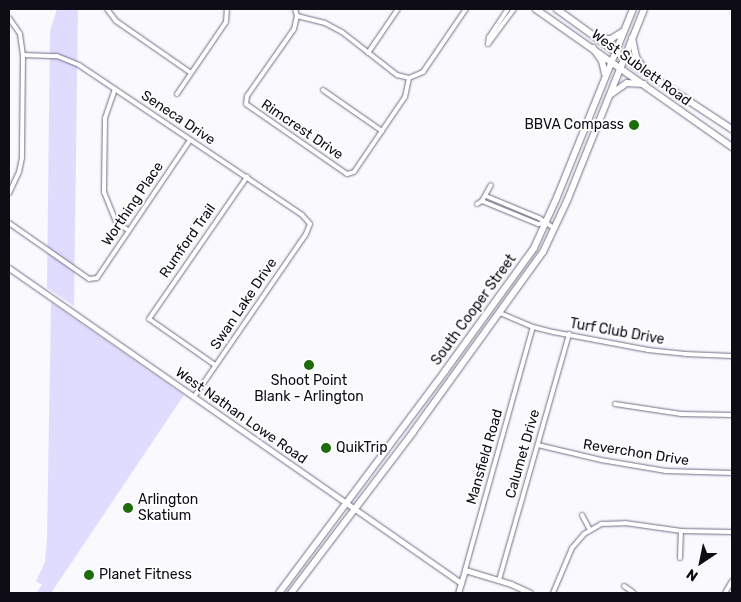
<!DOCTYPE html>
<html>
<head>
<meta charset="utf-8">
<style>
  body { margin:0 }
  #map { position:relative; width:741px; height:602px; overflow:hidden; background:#faf9fe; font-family:Rubik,sans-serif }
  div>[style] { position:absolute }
  .green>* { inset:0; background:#e0dcfe }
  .roads { filter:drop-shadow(0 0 1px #716e84) drop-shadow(0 0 1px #716e84) }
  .minor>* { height:4px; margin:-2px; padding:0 2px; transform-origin:2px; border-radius:2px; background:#fff }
  .tertiary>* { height:5px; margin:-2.5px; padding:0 2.5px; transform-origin:2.5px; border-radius:2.5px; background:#fff }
  .secondary>* { height:5.5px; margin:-2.75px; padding:0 2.75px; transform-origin:2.75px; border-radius:2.75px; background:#fff }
  .primary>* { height:6px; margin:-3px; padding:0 3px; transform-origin:3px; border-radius:3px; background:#fff }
  .dots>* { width:14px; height:14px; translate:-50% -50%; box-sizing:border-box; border:2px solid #fff; border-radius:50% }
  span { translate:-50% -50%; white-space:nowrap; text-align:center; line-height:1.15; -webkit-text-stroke:4px #fff; paint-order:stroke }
  .street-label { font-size:14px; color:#0e0d15 }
  .poi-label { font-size:14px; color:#0e0d15 }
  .right { translate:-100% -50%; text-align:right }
  .left { translate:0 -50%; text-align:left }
  .frame { position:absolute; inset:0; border:10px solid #0e0d15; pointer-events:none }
  .north { position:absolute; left:676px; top:537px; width:50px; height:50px; -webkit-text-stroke:4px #fff; paint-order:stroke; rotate:214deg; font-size:14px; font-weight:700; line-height:20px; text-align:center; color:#0e0d15 }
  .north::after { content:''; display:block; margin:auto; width:18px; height:22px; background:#0e0d15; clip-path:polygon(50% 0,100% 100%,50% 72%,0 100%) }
</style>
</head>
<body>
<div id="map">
  <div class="green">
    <i style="clip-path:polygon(57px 9px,78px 9px,74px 306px,47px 288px,50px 31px)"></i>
    <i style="clip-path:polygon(51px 302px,184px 395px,51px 593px,36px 593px,42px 585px,36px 581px,45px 562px,47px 538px)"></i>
  </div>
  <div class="roads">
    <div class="minor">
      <i style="left:107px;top:9px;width:15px;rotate:53deg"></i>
      <i style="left:116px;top:21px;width:91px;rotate:34.7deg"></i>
      <i style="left:295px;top:9px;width:7px;rotate:74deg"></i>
      <i style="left:297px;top:16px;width:13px;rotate:103deg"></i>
      <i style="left:294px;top:29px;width:82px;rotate:125deg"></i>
      <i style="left:247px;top:96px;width:8px;rotate:97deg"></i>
      <i style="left:246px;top:104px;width:123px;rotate:34.7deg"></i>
      <i style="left:347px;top:174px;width:7px;rotate:-16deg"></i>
      <i style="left:354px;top:172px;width:91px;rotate:-55.8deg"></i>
      <i style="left:405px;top:97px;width:19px;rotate:-78deg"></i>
      <i style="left:297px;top:16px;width:29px;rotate:14deg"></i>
      <i style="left:325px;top:23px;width:19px;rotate:28deg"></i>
      <i style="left:342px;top:32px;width:70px;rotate:38deg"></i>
      <i style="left:397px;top:75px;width:12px;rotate:14deg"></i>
      <i style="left:409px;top:78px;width:15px;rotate:-23deg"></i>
      <i style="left:423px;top:72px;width:76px;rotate:-55.7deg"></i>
      <i style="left:9px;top:18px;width:19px;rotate:55deg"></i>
      <i style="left:20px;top:34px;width:21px;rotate:82deg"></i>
      <i style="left:23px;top:55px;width:103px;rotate:90.6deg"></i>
      <i style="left:22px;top:158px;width:14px;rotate:102deg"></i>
      <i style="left:19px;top:172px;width:23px;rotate:115deg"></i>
      <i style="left:488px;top:44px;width:44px;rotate:-53.4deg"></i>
      <i style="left:488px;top:44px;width:7px;rotate:-82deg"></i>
      <i style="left:489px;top:37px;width:34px;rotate:-56deg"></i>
      <i style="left:368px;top:53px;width:53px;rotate:-55.7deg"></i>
      <i style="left:23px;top:55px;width:34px;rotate:2deg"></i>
      <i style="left:57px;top:56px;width:24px;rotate:22deg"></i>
      <i style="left:79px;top:65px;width:269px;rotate:33.9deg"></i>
      <i style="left:302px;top:215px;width:12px;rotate:48deg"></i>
      <i style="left:310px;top:224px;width:11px;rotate:112deg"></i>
      <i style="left:306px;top:234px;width:198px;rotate:124.5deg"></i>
      <i style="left:115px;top:89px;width:31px;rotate:109deg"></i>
      <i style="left:105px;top:118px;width:74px;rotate:90.8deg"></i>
      <i style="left:104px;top:192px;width:31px;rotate:68deg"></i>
      <i style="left:116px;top:221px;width:16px;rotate:38deg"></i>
      <i style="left:323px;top:90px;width:72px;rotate:34.8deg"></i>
      <i style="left:177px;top:94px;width:87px;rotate:-55.8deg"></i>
      <i style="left:226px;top:22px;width:13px;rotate:-86deg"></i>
      <i style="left:486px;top:196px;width:57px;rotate:22.5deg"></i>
      <i style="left:539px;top:218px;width:18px;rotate:34deg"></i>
      <i style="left:482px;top:201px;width:61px;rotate:22.3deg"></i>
      <i style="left:538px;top:224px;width:7px;rotate:-8deg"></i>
      <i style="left:477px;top:204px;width:6px;rotate:-31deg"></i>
      <i style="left:482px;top:201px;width:18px;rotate:-61deg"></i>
      <i style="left:9px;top:223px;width:98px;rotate:35deg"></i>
      <i style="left:89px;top:279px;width:8px;rotate:-7deg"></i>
      <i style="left:97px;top:278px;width:166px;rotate:-56deg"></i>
      <i style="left:500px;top:313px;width:36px;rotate:23deg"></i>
      <i style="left:533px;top:327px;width:21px;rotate:14deg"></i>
      <i style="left:553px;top:332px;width:97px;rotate:10.7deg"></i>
      <i style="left:648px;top:350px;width:37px;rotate:6deg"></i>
      <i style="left:685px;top:354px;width:47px;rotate:2.4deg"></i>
      <i style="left:215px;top:365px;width:80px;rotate:-145.1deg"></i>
      <i style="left:149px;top:319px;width:173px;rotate:-55.4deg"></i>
      <i style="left:615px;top:404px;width:67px;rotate:8.6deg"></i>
      <i style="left:681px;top:414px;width:51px;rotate:1.1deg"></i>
      <i style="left:538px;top:445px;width:65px;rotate:13.4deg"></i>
      <i style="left:601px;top:460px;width:66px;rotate:9.6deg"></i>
      <i style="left:666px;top:471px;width:66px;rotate:1.7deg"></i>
      <i style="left:582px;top:515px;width:17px;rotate:62deg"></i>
      <i style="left:680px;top:558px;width:27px;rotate:-88deg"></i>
      <i style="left:465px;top:570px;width:252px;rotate:-74.4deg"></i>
      <i style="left:499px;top:580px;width:256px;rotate:-74.1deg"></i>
      <i style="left:624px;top:586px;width:12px;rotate:35deg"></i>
      <i style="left:553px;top:593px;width:49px;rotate:-67.1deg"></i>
      <i style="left:572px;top:548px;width:18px;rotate:-49deg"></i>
      <i style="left:584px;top:534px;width:20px;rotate:-30deg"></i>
      <i style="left:601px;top:524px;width:24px;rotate:-2deg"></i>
      <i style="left:625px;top:523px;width:57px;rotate:8.1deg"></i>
      <i style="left:681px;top:531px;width:51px;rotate:1.1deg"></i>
      <i style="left:725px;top:593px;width:14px;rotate:-60deg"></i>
    </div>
    <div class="tertiary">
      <i style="left:9px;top:268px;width:551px;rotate:34.87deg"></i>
      <i style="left:458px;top:593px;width:24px;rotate:-73deg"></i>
      <i style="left:465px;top:570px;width:48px;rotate:16.9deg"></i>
      <i style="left:511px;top:584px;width:21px;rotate:25deg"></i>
    </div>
    <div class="secondary">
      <i style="left:536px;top:9px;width:240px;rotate:35.1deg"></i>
      <i style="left:557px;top:9px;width:90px;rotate:36deg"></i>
      <i style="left:630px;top:62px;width:122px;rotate:33.3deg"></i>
    </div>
    <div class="primary">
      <i style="left:632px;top:38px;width:19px;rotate:78deg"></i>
      <i style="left:636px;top:57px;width:17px;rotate:57deg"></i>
      <i style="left:599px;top:39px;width:12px"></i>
      <i style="left:611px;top:39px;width:15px;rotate:-32deg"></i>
      <i style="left:593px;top:48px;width:16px;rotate:55deg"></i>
      <i style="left:602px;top:61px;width:13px;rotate:77deg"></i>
      <i style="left:611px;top:94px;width:19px;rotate:-35deg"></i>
      <i style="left:627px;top:83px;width:17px;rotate:3deg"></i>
      <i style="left:279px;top:593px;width:277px;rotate:-53.2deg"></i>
      <i style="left:445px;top:371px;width:152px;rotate:-54.1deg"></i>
      <i style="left:534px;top:248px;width:56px;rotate:-65.7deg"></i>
      <i style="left:557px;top:197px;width:203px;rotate:-68deg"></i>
      <i style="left:291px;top:593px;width:202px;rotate:-52.8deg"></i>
      <i style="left:413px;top:432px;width:222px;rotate:-54.2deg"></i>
      <i style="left:543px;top:252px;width:56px;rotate:-64.8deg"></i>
      <i style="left:567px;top:201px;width:207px;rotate:-68.1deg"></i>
    </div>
  </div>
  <div class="dots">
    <i style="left:634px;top:125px;background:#1e6b0b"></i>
    <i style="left:309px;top:365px;background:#1e6b0b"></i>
    <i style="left:326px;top:448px;background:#1e6b0b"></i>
    <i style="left:128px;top:508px;background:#1e6b0b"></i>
    <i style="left:89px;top:575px;background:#1e6b0b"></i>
  </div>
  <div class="street-label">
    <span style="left:641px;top:68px;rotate:36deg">West Sublett Road</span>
    <span style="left:178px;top:118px;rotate:34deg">Seneca Drive</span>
    <span style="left:302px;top:130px;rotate:34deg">Rimcrest Drive</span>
    <span style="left:133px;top:204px;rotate:-56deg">Worthing Place</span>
    <span style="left:188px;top:241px;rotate:-55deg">Rumford Trail</span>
    <span style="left:244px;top:304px;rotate:-56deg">Swan Lake Drive</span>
    <span style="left:474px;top:310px;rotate:-54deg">South Cooper Street</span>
    <span style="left:617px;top:332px;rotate:10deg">Turf Club Drive</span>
    <span style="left:241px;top:416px;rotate:35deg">West Nathan Lowe Road</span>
    <span style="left:636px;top:453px;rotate:9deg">Reverchon Drive</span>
    <span style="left:523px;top:454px;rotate:-74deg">Calumet Drive</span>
    <span style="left:485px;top:457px;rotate:-74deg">Mansfield Road</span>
  </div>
  <div class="poi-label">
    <span class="right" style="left:624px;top:125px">BBVA Compass</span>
    <span style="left:309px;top:389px">Shoot Point<br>Blank - Arlington</span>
    <span class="left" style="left:336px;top:448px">QuikTrip</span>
    <span class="left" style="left:138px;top:508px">Arlington<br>Skatium</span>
    <span class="left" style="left:99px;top:575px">Planet Fitness</span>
  </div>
  <div class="frame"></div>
  <div class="north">N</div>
</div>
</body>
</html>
